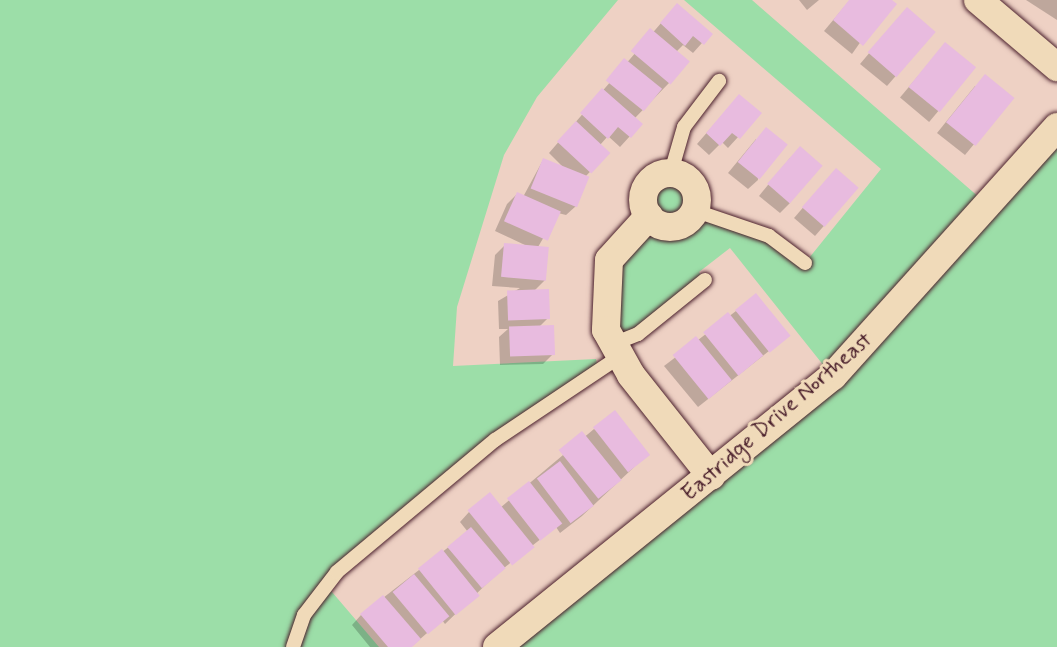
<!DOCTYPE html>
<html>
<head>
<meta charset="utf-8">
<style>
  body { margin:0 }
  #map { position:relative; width:1057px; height:647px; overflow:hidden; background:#eed1c4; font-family:Mynerve,sans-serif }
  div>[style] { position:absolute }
  .green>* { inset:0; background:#9cdea8 }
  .shadow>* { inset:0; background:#0003; transform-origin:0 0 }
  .building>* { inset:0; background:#e8bbdf; transform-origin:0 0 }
  .roads { filter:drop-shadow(0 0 2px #4a1f2b) drop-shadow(0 0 2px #4a1f2b) }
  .lane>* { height:14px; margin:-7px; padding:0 7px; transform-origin:7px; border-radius:7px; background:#f0dab9 }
  .street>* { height:28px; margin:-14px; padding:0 14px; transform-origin:14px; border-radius:14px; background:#f0dab9 }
  .street>.ring { margin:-14px; padding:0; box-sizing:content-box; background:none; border:28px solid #f0dab9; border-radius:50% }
  span { translate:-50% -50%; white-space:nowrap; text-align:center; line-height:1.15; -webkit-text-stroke:6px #f0dab9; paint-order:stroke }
  .street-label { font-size:23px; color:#4a1f2b }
</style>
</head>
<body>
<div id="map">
  <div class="green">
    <i style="clip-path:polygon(0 0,618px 0,537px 97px,504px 155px,457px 307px,453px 366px,596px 359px,598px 368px,538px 408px,326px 585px,379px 647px,0 647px)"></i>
    <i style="clip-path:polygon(684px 0,752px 0,988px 205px,1057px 127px,1057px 647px,497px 647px,832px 376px,730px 248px,699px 272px,705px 280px,613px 344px,604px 306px,655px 177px,671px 172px,687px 178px,697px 193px,696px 211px,739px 225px,805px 263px,881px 169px)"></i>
  </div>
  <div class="shadow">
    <i style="clip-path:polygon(799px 0,819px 0,807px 10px)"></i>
    <i style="clip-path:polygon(850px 0,890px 0,852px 54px,824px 31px)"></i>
    <i style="clip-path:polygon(1026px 0,1057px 0,1057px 20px)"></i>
    <i style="clip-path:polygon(668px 15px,710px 34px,693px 53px,683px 45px,676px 52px,669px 83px,634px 119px,641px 124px,620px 147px,608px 136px,600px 145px,608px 153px,585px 177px,576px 206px,566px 215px,558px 213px,538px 247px,545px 280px,534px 291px,548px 318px,539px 327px,553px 354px,543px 364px,500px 365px,499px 337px,508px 329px,499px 329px,498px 301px,520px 288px,492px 286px,495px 255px,505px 245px,527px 246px,495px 231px,507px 204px,517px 194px,523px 197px,543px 160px,566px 170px,549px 153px)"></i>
    <i style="clip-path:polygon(898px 19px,934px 32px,887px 86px,860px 64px)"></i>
    <i style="left:945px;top:44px;width:38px;height:70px;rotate:40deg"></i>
    <i style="clip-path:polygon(975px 86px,1012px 98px,965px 155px,937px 133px)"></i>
    <i style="clip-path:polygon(730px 106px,759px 114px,728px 148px,722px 142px,709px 155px,697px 144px)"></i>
    <i style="clip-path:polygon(756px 139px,758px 180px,748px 189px,728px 173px)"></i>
    <i style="clip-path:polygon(790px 158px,790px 203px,780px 213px,759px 196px)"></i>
    <i style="clip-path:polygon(827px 180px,857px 188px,815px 236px,794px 218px)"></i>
    <i style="clip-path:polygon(736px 311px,788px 336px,698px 407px,664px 366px)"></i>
    <i style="clip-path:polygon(594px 429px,647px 455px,582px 516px,560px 533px,556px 527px,500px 571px,445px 624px,442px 620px,411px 647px,370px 647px,352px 625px,361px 615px,468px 532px,460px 522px,469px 512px,500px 508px)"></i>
  </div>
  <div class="building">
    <i style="clip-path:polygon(849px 0,892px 0,897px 4px,863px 46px,833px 20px)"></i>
    <i style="clip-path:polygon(677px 3px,713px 34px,704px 45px,693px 36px,685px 46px,660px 23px)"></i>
    <i style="left:907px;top:7px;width:38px;height:60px;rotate:41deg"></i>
    <i style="left:650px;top:28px;width:52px;height:30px;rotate:40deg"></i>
    <i style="left:945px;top:42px;width:40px;height:58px;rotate:39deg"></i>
    <i style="left:624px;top:58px;width:49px;height:29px;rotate:39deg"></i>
    <i style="left:985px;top:74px;width:38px;height:62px;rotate:39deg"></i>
    <i style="clip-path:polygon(602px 88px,643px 124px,631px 138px,618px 127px,608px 139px,580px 113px)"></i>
    <i style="clip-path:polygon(739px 94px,762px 113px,740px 139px,732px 133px,720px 146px,706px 133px)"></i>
    <i style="left:576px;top:121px;width:47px;height:28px;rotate:43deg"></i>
    <i style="left:766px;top:127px;width:28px;height:45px;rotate:39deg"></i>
    <i style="left:800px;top:146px;width:30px;height:50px;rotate:41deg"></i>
    <i style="left:543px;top:158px;width:50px;height:33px;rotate:22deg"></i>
    <i style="left:836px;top:168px;width:30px;height:52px;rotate:41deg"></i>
    <i style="left:517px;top:192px;width:48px;height:32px;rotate:24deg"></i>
    <i style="left:504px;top:243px;width:45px;height:34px;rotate:5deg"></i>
    <i style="left:549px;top:289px;width:30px;height:42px;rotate:88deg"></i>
    <i style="left:756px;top:293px;width:55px;height:27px;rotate:51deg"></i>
    <i style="left:728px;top:312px;width:56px;height:32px;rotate:51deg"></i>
    <i style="left:554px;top:325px;width:30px;height:45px;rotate:88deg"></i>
    <i style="left:696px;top:336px;width:57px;height:30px;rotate:51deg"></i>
    <i style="left:615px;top:410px;width:57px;height:28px;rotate:52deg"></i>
    <i style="left:582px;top:431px;width:63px;height:30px;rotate:51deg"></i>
    <i style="left:560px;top:461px;width:56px;height:29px;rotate:53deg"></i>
    <i style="left:529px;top:481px;width:54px;height:28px;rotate:52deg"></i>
    <i style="left:490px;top:492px;width:71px;height:29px;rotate:51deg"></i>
    <i style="left:471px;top:527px;width:54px;height:31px;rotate:50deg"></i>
    <i style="left:442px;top:549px;width:60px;height:31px;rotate:51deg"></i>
    <i style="left:414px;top:574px;width:55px;height:28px;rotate:50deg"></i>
    <i style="clip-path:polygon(383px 595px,421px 639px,412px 647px,388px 647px,360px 614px)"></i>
  </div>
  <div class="roads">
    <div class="lane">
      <i style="left:671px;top:172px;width:47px;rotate:-73.9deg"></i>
      <i style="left:684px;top:127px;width:58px;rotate:-52.7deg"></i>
      <i style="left:696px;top:211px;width:77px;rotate:18.9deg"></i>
      <i style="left:769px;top:236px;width:45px;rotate:36.9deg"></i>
      <i style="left:613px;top:344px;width:27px;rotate:-22deg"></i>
      <i style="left:638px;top:334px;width:86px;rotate:-38.9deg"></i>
      <i style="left:293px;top:647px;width:34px;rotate:-71deg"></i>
      <i style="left:304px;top:615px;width:54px;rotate:-52.5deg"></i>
      <i style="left:337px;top:572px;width:206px;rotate:-39.9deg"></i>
      <i style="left:495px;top:440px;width:149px;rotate:-33.8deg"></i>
    </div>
    <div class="street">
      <i style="left:978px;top:0;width:104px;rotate:40.3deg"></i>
      <i class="ring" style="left:643px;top:173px;width:26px;height:26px"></i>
      <i style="left:649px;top:216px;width:59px;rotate:132.3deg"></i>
      <i style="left:609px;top:260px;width:70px;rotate:92.5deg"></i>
      <i style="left:606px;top:330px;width:51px;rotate:60.9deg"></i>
      <i style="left:631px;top:375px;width:129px;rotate:51.6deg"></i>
      <i style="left:497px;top:647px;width:432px;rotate:-38.9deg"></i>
      <i style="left:833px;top:376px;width:335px;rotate:-48deg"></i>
    </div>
  </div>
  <div class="street-label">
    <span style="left:777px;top:417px;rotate:-41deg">Eastridge Drive Northeast</span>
  </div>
</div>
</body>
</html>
